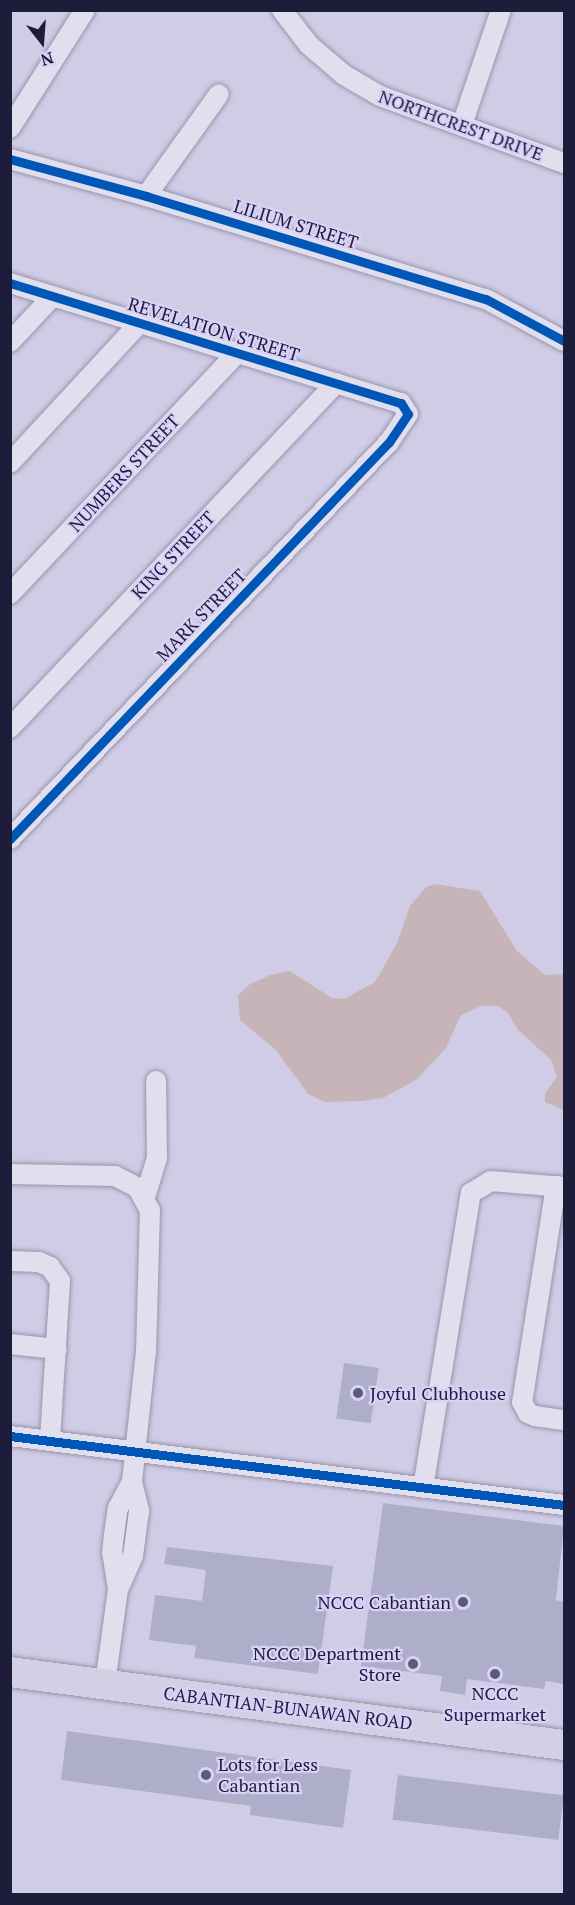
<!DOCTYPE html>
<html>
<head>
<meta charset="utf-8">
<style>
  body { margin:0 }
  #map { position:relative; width:575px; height:1905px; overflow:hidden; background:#d1cce6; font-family:"PT Serif",serif }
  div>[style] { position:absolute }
  .water>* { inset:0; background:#c7b4b8 }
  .building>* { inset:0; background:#afaeca; transform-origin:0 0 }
  .roads { filter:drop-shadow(0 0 2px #9895ab) drop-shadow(0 0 2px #9895ab) }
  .street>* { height:20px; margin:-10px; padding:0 10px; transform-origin:10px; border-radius:10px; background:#e1deee }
  .primary>* { height:30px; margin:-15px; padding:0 15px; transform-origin:15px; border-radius:15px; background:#d4cfe5 }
  .cycleway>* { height:9px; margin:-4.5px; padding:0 4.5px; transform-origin:4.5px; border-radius:4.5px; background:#0057b8 }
  .dots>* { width:16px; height:16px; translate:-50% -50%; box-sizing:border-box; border:3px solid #d9d1f8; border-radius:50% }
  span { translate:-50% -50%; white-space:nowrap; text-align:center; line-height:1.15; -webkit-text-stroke:4.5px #d9d1f8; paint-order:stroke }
  .street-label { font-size:18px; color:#1d1d3b }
  .poi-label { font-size:18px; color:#1d1d3b }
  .left { translate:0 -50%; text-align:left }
  .right { translate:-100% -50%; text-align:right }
  .frame { position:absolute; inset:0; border:12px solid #1d1d3b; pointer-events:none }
  .north { position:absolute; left:12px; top:12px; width:60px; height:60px; -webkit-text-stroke:4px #d9d1f8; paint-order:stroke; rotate:163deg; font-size:16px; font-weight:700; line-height:24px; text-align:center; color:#1d1d3b }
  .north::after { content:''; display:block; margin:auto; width:21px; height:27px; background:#1d1d3b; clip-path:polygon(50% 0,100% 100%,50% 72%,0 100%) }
</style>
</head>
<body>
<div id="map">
  <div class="water">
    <i style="clip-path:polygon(435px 884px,480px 891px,517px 951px,545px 975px,564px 974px,564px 1110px,545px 1102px,545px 1093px,557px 1077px,551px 1060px,518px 1030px,507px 1012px,498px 1006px,481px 1006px,461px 1015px,446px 1048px,416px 1080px,383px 1098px,362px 1101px,325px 1102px,308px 1094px,276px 1050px,240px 1020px,238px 995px,250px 984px,270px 975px,290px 971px,332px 998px,344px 999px,375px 982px,397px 943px,410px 906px,426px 887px)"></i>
  </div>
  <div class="building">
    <i style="left:344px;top:1363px;width:35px;height:56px;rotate:8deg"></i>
    <i style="clip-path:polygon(383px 1503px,564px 1526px,556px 1600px,564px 1602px,564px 1684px,546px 1681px,544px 1689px,467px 1679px,465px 1695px,440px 1691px,442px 1676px,361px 1666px)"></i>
    <i style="clip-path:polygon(167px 1547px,333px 1566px,318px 1674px,194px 1658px,196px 1646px,149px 1640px,155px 1595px,202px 1601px,206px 1570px,164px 1564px)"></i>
    <i style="clip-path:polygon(67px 1731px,351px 1770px,343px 1828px,250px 1815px,251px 1806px,61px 1780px)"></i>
    <i style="left:398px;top:1775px;width:167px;height:45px;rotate:7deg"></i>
  </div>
  <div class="roads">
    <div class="street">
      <i style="left:282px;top:10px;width:44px;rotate:52.4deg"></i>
      <i style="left:309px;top:45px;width:46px;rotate:40.6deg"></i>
      <i style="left:344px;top:75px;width:42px;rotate:30.3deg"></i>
      <i style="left:380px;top:96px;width:196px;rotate:20deg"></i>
      <i style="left:462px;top:125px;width:121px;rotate:-71.3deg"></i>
      <i style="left:10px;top:128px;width:140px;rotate:-57.6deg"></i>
      <i style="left:10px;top:159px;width:141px;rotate:15.2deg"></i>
      <i style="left:146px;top:196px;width:355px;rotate:16.9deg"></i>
      <i style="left:486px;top:299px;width:89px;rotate:28.3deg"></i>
      <i style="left:146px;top:196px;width:125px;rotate:-54.4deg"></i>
      <i style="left:10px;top:283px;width:409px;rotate:17.1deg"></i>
      <i style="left:401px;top:403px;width:13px;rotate:58deg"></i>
      <i style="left:408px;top:414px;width:34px;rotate:124deg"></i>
      <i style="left:389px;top:442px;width:549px;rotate:133.67deg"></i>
      <i style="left:10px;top:342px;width:63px;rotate:-46.9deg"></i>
      <i style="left:10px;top:463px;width:188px;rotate:-47.2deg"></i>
      <i style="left:10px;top:594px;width:331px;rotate:-46.7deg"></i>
      <i style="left:10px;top:728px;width:475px;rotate:-46.6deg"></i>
      <i style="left:10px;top:1174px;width:105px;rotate:1.1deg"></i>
      <i style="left:115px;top:1176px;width:25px;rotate:27deg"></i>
      <i style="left:137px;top:1187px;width:26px;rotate:61deg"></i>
      <i style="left:150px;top:1210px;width:141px;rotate:91.6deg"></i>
      <i style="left:146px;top:1351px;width:132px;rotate:96.1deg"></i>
      <i style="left:132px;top:1482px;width:30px;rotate:76deg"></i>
      <i style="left:139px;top:1511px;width:45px;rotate:97.6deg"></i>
      <i style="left:133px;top:1556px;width:36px;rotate:114deg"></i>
      <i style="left:556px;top:1186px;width:219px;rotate:98.9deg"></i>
      <i style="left:522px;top:1402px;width:13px;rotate:61deg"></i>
      <i style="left:528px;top:1413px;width:8px;rotate:23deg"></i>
      <i style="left:535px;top:1416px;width:29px;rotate:8deg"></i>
      <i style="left:145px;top:1197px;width:41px;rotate:-72.9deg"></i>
      <i style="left:157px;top:1158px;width:77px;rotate:-90.7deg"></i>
      <i style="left:10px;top:1261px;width:29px;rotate:2deg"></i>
      <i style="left:39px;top:1262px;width:12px;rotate:24deg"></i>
      <i style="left:50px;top:1267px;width:17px;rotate:54deg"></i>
      <i style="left:60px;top:1281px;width:159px;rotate:93.6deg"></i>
      <i style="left:10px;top:1344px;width:47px;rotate:6.1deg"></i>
      <i style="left:10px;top:1436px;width:558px;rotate:7.1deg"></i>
      <i style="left:423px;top:1488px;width:299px;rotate:-80.8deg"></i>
      <i style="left:471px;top:1193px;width:23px;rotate:-31deg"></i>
      <i style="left:491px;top:1181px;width:73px;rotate:4.7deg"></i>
      <i style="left:105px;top:1684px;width:96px;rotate:-82.2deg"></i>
      <i style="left:118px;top:1589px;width:36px;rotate:-99deg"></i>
      <i style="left:112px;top:1553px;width:18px;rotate:-84deg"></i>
      <i style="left:114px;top:1535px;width:27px;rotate:-82deg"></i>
      <i style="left:118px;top:1508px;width:30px;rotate:-62deg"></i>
    </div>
    <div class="primary">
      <i style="left:10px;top:1672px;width:559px;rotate:7.51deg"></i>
    </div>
  </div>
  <div class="cycleway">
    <i style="left:10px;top:159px;width:141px;rotate:15.2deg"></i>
    <i style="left:146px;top:196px;width:355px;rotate:16.9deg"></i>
    <i style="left:486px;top:299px;width:89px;rotate:28.3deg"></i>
    <i style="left:10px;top:283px;width:409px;rotate:17.1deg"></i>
    <i style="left:401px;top:403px;width:13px;rotate:58deg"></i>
    <i style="left:408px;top:414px;width:34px;rotate:124deg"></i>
    <i style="left:389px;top:442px;width:549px;rotate:133.67deg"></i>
    <i style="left:10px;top:1436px;width:558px;rotate:7.1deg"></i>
  </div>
  <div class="dots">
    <i style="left:358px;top:1393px;background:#5c5a77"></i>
    <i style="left:463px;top:1602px;background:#5c5a77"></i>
    <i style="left:413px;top:1664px;background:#5c5a77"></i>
    <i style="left:495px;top:1674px;background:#5c5a77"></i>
    <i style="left:206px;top:1775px;background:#5c5a77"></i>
  </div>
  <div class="street-label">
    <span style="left:461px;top:125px;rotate:20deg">NORTHCREST DRIVE</span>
    <span style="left:296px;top:224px;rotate:17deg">LILIUM STREET</span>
    <span style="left:214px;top:329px;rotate:17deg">REVELATION STREET</span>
    <span style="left:124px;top:473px;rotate:-47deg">NUMBERS STREET</span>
    <span style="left:173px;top:555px;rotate:-47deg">KING STREET</span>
    <span style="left:201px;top:615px;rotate:-46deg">MARK STREET</span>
    <span style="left:288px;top:1708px;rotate:7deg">CABANTIAN-BUNAWAN ROAD</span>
  </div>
  <div class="poi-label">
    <span class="left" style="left:370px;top:1393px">Joyful Clubhouse</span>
    <span class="right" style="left:451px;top:1602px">NCCC Cabantian</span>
    <span class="right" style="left:401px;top:1664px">NCCC Department<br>Store</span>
    <span style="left:495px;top:1704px">NCCC<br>Supermarket</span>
    <span class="left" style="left:218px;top:1775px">Lots for Less<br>Cabantian</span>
  </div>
  <div class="frame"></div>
  <div class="north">N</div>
</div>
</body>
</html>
